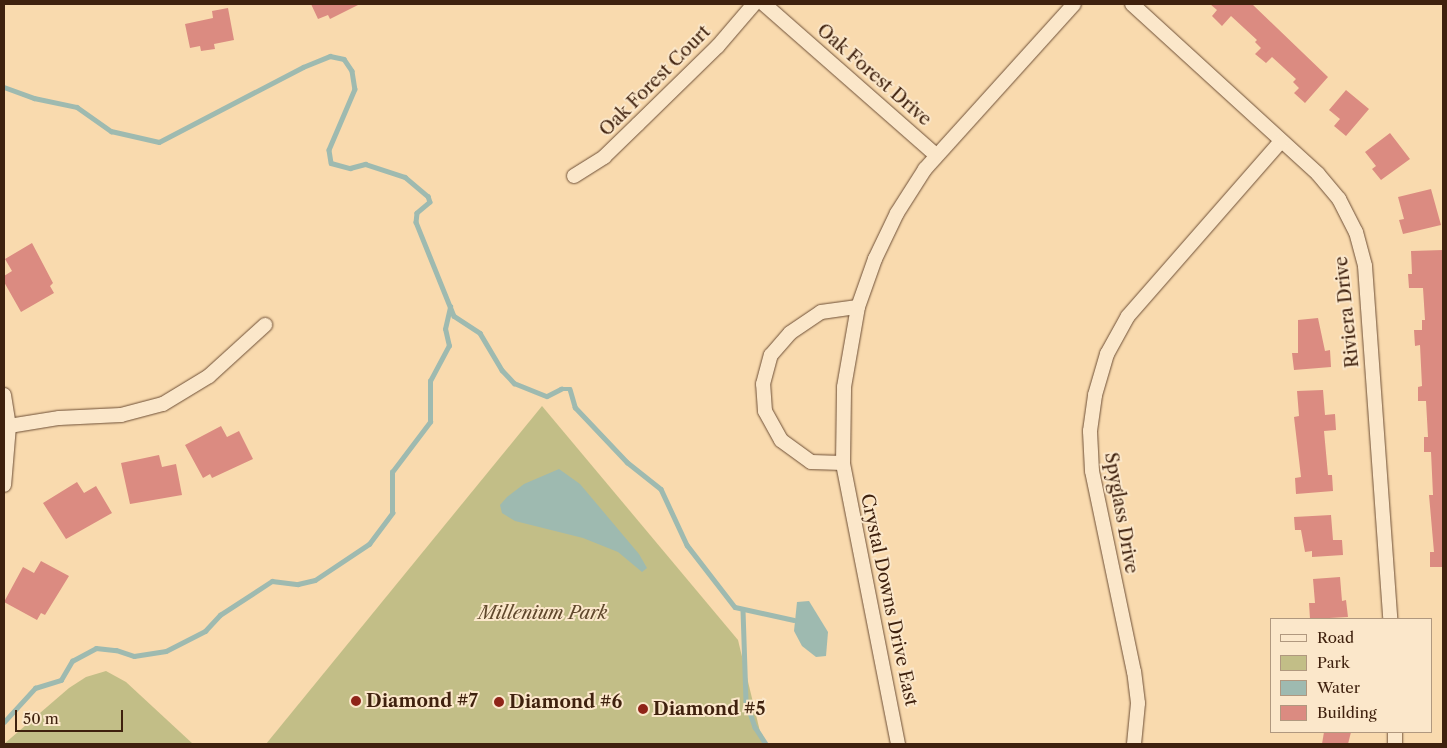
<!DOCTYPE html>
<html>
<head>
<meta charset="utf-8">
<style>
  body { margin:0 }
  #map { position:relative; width:1447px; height:748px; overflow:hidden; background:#f9daae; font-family:"Libre Caslon Text",serif }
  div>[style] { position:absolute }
  .green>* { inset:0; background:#c2be87 }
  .water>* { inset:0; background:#9ebab0 }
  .stream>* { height:4.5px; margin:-2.25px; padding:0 2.25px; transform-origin:2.25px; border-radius:2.25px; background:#9ebab0 }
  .building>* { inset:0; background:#db8b81 }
  .roads { filter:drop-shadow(0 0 1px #6e4f36) drop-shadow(0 0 1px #6e4f36) }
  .minor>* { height:14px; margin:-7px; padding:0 7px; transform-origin:7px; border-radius:7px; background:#fbe7ca }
  .dots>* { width:14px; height:14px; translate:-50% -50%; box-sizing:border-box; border:2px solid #fbe7ca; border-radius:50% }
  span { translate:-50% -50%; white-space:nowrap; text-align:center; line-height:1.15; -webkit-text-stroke:4px #fbe7ca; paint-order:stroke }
  .street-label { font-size:18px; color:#3f210e }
  .park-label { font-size:18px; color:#60482c; font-style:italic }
  .poi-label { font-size:18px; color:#3f210e; font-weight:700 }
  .left { translate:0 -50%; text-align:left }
  .frame { position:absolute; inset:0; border:5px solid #3f210e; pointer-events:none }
  .legend { position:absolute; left:1270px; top:618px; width:162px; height:115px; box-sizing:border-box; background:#fbe7ca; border:1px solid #b0987f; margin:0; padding:6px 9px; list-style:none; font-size:15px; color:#3f210e }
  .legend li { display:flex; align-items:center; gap:10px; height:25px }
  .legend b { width:25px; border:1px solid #b0987f }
  .scale { position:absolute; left:15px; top:710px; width:108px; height:22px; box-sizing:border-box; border:2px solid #3f210e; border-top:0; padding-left:6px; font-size:15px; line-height:18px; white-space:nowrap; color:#3f210e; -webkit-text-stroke:4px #fbe7ca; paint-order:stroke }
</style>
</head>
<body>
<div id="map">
  <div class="green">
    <i style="clip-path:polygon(542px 406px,738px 640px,763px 744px,266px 744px)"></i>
    <i style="clip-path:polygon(106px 671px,126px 682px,193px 744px,4px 744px,69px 688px,86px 677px)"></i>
  </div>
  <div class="water">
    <i style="clip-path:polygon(559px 469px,580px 484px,639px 554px,647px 568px,642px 572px,618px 552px,583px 538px,515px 521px,502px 513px,500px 505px,507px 497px,524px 484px)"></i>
    <i style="clip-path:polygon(809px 601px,828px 632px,826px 656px,816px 657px,802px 646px,794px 631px,797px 602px)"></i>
  </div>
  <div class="stream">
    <i style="left:4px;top:87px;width:32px;rotate:20deg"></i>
    <i style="left:34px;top:98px;width:44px;rotate:11.8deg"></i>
    <i style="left:77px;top:107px;width:42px;rotate:35.2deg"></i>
    <i style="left:111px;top:131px;width:49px;rotate:12.9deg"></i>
    <i style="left:159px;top:142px;width:162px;rotate:-27.5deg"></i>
    <i style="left:303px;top:67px;width:29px;rotate:-22deg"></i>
    <i style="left:330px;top:56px;width:14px;rotate:12deg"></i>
    <i style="left:344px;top:59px;width:14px;rotate:56deg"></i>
    <i style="left:352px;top:71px;width:18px;rotate:81deg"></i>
    <i style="left:355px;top:89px;width:66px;rotate:113.1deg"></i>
    <i style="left:329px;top:150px;width:13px;rotate:81deg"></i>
    <i style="left:331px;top:163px;width:20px;rotate:15deg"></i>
    <i style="left:350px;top:168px;width:16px;rotate:-15deg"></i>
    <i style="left:365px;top:164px;width:42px;rotate:18deg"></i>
    <i style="left:405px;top:177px;width:30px;rotate:40deg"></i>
    <i style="left:428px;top:196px;width:6px;rotate:72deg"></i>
    <i style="left:430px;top:202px;width:17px;rotate:140deg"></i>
    <i style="left:417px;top:213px;width:9px;rotate:96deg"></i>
    <i style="left:416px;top:222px;width:101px;rotate:68deg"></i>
    <i style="left:454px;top:316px;width:31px;rotate:33deg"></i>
    <i style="left:480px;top:333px;width:43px;rotate:59.3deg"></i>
    <i style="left:502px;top:370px;width:18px;rotate:47deg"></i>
    <i style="left:514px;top:383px;width:35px;rotate:22deg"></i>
    <i style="left:547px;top:396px;width:16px;rotate:-27deg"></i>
    <i style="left:561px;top:389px;width:9px"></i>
    <i style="left:570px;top:389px;width:19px;rotate:74deg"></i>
    <i style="left:575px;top:407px;width:76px;rotate:46.6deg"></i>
    <i style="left:627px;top:462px;width:43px;rotate:38.5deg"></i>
    <i style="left:661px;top:489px;width:62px;rotate:65.1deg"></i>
    <i style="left:687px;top:545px;width:78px;rotate:52.3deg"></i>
    <i style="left:735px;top:607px;width:60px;rotate:12.4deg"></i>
    <i style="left:743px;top:610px;width:91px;rotate:88.1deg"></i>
    <i style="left:746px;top:701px;width:28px;rotate:71deg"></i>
    <i style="left:755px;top:727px;width:20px;rotate:57deg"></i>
    <i style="left:4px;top:722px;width:46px;rotate:-47.6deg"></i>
    <i style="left:35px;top:688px;width:27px;rotate:-17deg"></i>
    <i style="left:61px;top:680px;width:22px;rotate:-60deg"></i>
    <i style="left:72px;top:661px;width:27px;rotate:-28deg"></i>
    <i style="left:96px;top:648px;width:20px;rotate:6deg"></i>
    <i style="left:116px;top:650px;width:19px;rotate:18deg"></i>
    <i style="left:134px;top:656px;width:32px;rotate:-9deg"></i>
    <i style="left:166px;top:651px;width:44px;rotate:-27.1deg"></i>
    <i style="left:205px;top:631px;width:22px;rotate:-47deg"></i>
    <i style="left:220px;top:615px;width:62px;rotate:-33.2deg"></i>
    <i style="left:272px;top:581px;width:26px;rotate:7deg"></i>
    <i style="left:298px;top:584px;width:17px;rotate:-13deg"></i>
    <i style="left:315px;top:580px;width:65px;rotate:-33.7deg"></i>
    <i style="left:369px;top:544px;width:39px;rotate:-53deg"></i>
    <i style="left:392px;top:513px;width:41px;rotate:-90deg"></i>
    <i style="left:392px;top:472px;width:63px;rotate:-52.8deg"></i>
    <i style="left:430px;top:422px;width:41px;rotate:-90deg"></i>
    <i style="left:430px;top:381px;width:40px;rotate:-62deg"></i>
    <i style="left:449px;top:346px;width:17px;rotate:-103deg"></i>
    <i style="left:445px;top:329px;width:23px;rotate:-77deg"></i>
  </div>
  <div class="building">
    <i style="clip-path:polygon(311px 4px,360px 4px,330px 19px,328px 15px,318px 19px)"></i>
    <i style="clip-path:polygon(1210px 4px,1252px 4px,1328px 77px,1305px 103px,1294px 93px,1299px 88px,1293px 82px,1296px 79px,1272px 57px,1266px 63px,1255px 54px,1261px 48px,1255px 42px,1257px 40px,1231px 16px,1222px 26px,1212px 16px,1217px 10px)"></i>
    <i style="clip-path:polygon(228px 8px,234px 40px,214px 44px,215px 49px,201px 51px,200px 46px,190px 48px,185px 24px,213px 18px,212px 11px)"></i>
    <i style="clip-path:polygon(1346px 90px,1369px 109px,1346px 136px,1334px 126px,1340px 119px,1329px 110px)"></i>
    <i style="clip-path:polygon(1390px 133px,1410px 159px,1381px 180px,1372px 169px,1376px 166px,1365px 152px)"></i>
    <i style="clip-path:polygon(1431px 189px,1441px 225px,1403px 234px,1399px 220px,1404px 219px,1398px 197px)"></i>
    <i style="clip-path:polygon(32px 243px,53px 283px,50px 286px,54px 293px,21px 312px,4px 282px,4px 276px,12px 271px,5px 259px)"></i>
    <i style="clip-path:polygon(1443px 250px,1443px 567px,1430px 567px,1430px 552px,1434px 552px,1429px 495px,1433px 495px,1431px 452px,1424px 452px,1424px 437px,1428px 437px,1426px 401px,1418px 401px,1418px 387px,1422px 386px,1420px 345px,1415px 346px,1414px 330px,1422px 330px,1422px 320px,1425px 320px,1423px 288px,1409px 288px,1408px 274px,1412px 274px,1411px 251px)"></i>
    <i style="clip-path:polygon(1318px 318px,1325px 351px,1330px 350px,1331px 367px,1294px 370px,1292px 353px,1298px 353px,1298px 320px)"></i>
    <i style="clip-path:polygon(1323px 390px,1325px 415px,1335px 414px,1336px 430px,1324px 431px,1328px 475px,1332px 475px,1333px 491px,1296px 494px,1295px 478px,1301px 477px,1294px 417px,1299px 416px,1297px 391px)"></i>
    <i style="clip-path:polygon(221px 426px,227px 437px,239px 431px,253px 459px,212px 478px,210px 474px,203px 478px,185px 445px)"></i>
    <i style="clip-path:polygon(159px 455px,162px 467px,176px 464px,182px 495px,130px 504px,121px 463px)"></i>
    <i style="clip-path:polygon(77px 482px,84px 493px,96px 486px,112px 513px,66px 539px,43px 503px)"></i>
    <i style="clip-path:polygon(1331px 515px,1333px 540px,1342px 540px,1343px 555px,1312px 557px,1312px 551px,1305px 552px,1301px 530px,1295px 530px,1294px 517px)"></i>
    <i style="clip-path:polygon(41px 561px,69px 576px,45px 615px,41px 613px,37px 620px,4px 602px,23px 567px,34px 573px)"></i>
    <i style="clip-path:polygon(1340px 577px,1342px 601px,1346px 600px,1348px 617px,1310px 619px,1309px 603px,1315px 603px,1313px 579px)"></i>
    <i style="clip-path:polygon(1324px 732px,1351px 732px,1348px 744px,1322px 744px)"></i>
  </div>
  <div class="roads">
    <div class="minor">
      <i style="left:764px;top:4px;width:229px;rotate:41.3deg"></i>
      <i style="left:1132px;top:4px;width:252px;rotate:42.4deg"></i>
      <i style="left:1318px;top:174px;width:33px;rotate:50deg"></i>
      <i style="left:1339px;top:199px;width:37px;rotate:63deg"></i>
      <i style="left:1356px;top:232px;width:35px;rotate:75deg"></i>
      <i style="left:1365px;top:266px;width:354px;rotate:85.9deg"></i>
      <i style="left:574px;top:176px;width:36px;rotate:-32deg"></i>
      <i style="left:604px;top:157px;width:47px;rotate:-44.1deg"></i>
      <i style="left:638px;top:124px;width:112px;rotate:-44.3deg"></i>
      <i style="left:718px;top:46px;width:55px;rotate:-49.4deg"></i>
      <i style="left:4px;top:395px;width:31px;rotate:81deg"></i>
      <i style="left:9px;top:426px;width:59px;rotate:94.8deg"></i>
      <i style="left:9px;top:426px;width:51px;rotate:-9.1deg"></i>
      <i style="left:59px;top:418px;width:62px;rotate:-2.8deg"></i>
      <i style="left:121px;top:415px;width:43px;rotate:-14.7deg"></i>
      <i style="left:163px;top:404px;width:54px;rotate:-31.3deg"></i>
      <i style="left:209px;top:376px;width:76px;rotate:-42.3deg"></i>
      <i style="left:843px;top:463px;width:32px;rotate:-178deg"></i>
      <i style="left:811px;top:462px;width:37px;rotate:-144deg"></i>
      <i style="left:781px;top:440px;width:33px;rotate:-119deg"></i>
      <i style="left:765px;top:411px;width:27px;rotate:-94deg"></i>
      <i style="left:763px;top:384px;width:30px;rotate:-75deg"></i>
      <i style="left:771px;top:355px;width:29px;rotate:-49deg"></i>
      <i style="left:790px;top:333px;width:37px;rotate:-34deg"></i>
      <i style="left:821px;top:312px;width:37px;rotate:-8deg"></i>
      <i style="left:898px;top:744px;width:286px;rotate:-101.1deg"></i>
      <i style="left:843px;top:463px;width:76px;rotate:-89.2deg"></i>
      <i style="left:844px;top:387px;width:81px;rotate:-80.1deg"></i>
      <i style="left:858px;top:307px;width:51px;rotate:-70.5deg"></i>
      <i style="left:875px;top:259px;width:51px;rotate:-64.4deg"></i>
      <i style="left:897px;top:213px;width:52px;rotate:-57.5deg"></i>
      <i style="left:925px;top:169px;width:222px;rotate:-47.9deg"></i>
      <i style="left:1134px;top:744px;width:41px;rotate:-84.4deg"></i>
      <i style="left:1138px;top:703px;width:31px;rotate:-97deg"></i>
      <i style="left:1134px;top:672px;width:205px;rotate:-101.8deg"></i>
      <i style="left:1092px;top:471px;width:40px;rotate:-92.9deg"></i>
      <i style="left:1090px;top:431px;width:36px;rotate:-82deg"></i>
      <i style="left:1095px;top:395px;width:43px;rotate:-73.7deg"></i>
      <i style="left:1107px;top:354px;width:43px;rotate:-61.1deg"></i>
      <i style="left:1128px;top:316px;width:232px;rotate:-48.8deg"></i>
      <i style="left:1395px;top:744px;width:12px;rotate:-90deg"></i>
    </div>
  </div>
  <div class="dots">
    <i style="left:356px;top:701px;background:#8f2418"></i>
    <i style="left:499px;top:702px;background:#8f2418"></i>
    <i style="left:643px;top:709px;background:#8f2418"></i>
  </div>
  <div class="street-label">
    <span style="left:874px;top:75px;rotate:41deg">Oak Forest Drive</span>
    <span style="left:655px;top:81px;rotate:-45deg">Oak Forest Court</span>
    <span style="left:1347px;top:312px;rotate:-96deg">Riviera Drive</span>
    <span style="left:1121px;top:513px;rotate:80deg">Spyglass Drive</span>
    <span style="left:889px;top:600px;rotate:78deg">Crystal Downs Drive East</span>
  </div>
  <div class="park-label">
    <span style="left:543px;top:613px">Millenium Park</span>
  </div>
  <div class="poi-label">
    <span class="left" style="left:366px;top:701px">Diamond #7</span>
    <span class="left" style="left:509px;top:702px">Diamond #6</span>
    <span class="left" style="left:653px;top:709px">Diamond #5</span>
  </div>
  <div class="frame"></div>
  <ul class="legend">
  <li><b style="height:6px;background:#fbe7ca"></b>Road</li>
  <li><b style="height:14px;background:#c2be87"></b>Park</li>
  <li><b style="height:14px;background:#9ebab0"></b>Water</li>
  <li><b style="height:14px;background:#db8b81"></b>Building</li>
  </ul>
  <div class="scale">50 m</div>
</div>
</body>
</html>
